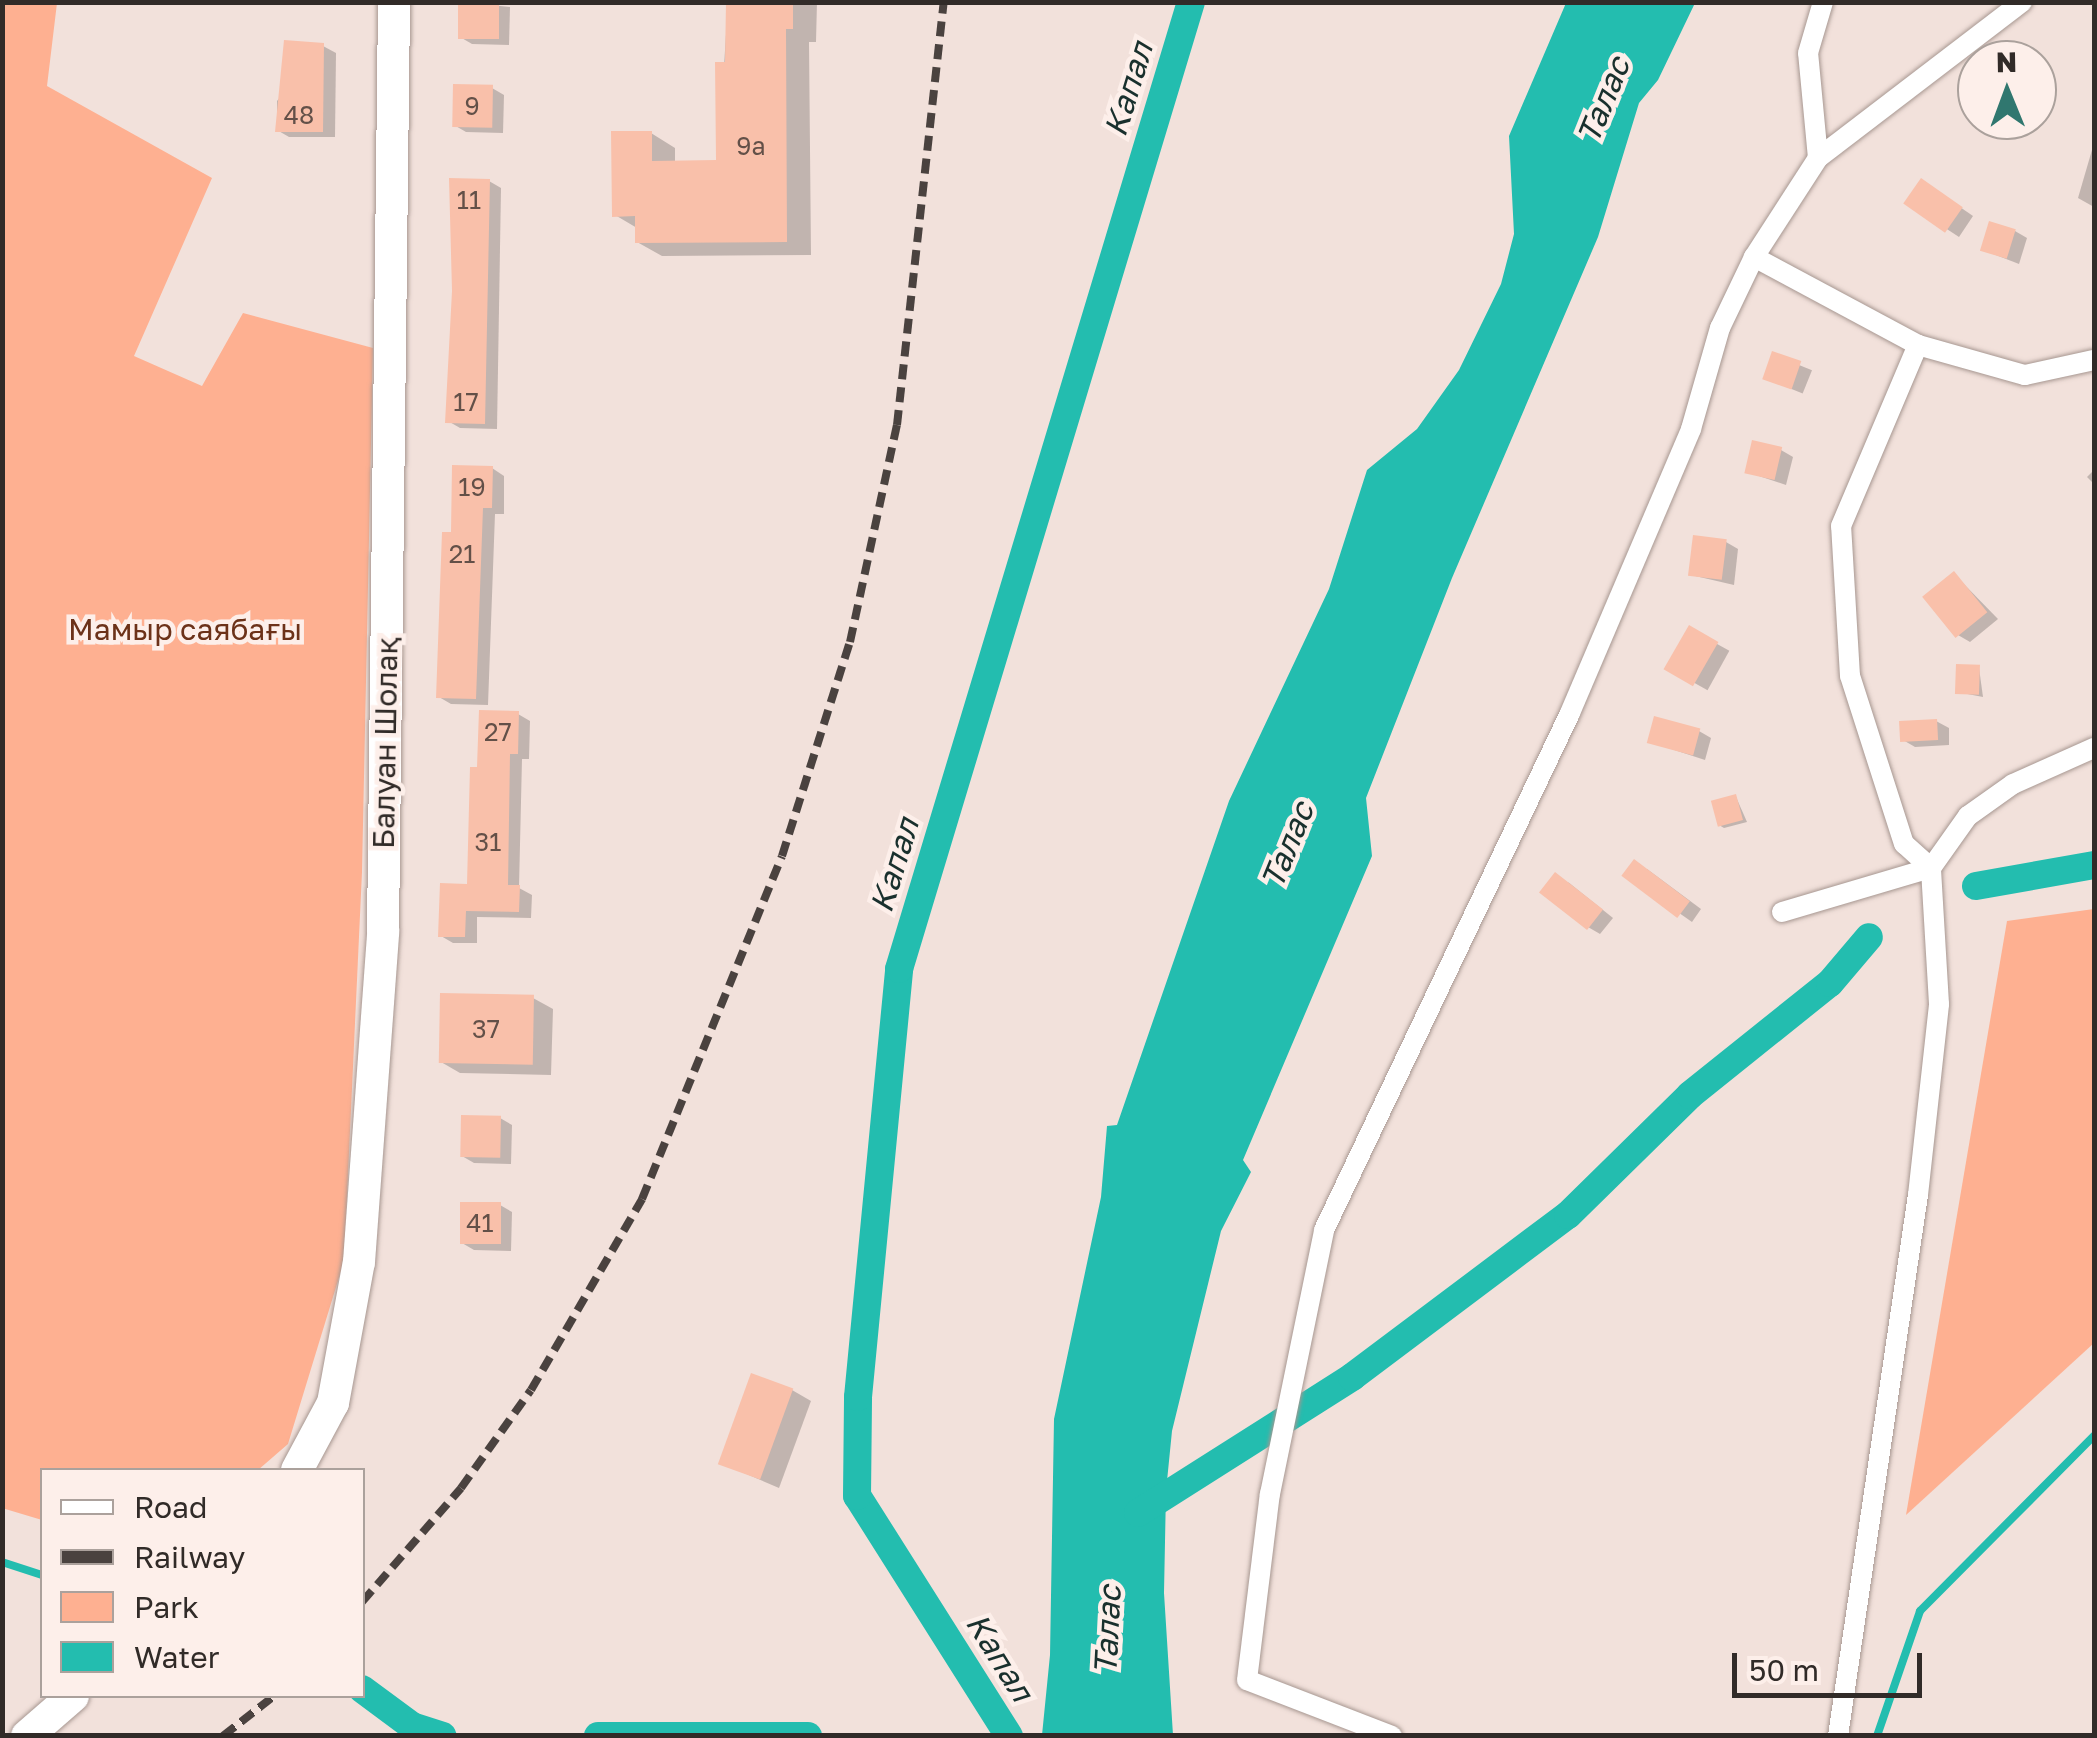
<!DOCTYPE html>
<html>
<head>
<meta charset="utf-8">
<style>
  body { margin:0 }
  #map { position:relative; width:2097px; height:1738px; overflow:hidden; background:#f2e1db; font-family:"Golos Text",sans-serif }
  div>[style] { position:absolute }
  .green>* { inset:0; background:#feb091 }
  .water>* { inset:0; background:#23bdaf }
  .shadow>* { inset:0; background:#0003; transform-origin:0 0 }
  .stream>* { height:8px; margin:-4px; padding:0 4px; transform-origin:4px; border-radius:4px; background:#23bdaf }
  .canal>* { height:28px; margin:-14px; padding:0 14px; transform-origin:14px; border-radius:14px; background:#23bdaf }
  .building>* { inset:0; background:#f9c0aa; transform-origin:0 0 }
  .roads { filter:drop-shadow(0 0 2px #a79791) drop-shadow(0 0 2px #a79791) }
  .minor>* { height:20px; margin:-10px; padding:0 10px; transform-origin:10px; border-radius:10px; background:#fff }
  .primary>* { height:32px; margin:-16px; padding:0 16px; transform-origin:16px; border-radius:16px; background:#fff }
  .rail>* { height:8px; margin-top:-4px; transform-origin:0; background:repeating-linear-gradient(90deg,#4a423f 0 15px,transparent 0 23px) }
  span { translate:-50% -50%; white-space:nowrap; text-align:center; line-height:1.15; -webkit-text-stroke:9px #fdefea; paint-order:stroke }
  .number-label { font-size:25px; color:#635048 }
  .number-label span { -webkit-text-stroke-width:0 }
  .park-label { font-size:30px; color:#6c3219 }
  .street-label { font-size:30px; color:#312b28 }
  .water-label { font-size:32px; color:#19302d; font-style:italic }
  .frame { position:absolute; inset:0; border:5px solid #312b28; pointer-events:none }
  .legend { position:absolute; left:40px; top:1468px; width:325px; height:230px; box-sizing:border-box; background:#fdefea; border:2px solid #aba19c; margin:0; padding:12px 18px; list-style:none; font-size:30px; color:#312b28 }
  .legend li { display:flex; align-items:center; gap:20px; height:50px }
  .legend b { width:50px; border:2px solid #aba19c }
  .north { position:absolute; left:1957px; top:40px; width:100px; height:100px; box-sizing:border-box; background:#fdefea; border:2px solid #aba19c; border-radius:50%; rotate:359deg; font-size:28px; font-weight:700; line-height:40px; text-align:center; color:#312b28 }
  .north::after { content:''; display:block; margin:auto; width:35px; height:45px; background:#30776f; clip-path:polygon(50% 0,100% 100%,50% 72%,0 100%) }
  .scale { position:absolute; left:1732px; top:1653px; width:190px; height:45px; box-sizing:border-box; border:5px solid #312b28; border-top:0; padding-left:12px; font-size:30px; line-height:35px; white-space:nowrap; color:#312b28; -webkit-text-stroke:8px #fdefea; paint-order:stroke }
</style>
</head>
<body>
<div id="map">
  <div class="green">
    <i style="clip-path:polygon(2px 3px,57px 3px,47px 86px,212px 178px,134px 356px,202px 386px,243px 313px,373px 348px,362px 872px,344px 1261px,288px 1444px,258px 1470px,42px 1470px,42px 1520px,2px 1508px)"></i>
    <i style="clip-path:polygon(2094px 909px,2094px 1343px,1906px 1515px,2007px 921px)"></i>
  </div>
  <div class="water">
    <i style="clip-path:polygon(1566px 3px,1695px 3px,1658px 80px,1639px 103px,1598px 237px,1452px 578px,1366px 798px,1372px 856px,1243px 1160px,1251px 1172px,1221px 1231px,1172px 1431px,1166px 1491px,1164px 1593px,1173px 1735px,1042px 1735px,1050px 1655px,1054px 1419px,1101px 1197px,1107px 1126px,1117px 1125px,1229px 801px,1329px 589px,1367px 470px,1417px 429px,1459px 370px,1501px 284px,1514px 234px,1509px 136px)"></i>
  </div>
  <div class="shadow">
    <i style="clip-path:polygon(461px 2px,510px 7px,509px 45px,472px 44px,460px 37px)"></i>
    <i style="clip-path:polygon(728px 2px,817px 2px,816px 42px,809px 42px,811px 255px,662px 256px,637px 242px,637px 228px,615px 215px,651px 133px,675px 148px,675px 163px,718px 163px)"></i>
    <i style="clip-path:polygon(323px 46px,336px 53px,335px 137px,289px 137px,277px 130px,277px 101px)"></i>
    <i style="clip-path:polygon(1977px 83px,1977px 110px,1963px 97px)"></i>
    <i style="clip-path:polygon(492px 88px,504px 95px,503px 133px,466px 132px,454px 125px)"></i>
    <i style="clip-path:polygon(2094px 143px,2094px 207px,2078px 198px)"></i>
    <i style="clip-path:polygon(489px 181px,501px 188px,497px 429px,460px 428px,448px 421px,455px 291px)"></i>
    <i style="clip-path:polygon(1934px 189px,1973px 216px,1959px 237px,1907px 203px)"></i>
    <i style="clip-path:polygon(2015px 231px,2027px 238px,2019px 264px,1983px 250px)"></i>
    <i style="left:1774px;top:355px;width:41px;height:25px;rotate:22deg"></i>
    <i style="clip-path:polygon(1781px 450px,1793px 457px,1786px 485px,1747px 472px)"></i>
    <i style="clip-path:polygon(492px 468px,504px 476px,504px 514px,495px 514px,488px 705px,451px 704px,439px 697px,454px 535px)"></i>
    <i style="clip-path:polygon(2094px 470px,2094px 484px,2087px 477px)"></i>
    <i style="clip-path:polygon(1726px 542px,1738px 549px,1734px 585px,1691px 575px)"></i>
    <i style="clip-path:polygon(1954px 574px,1998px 619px,1970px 642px,1958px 635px)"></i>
    <i style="left:1690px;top:629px;width:45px;height:45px;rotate:29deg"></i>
    <i style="clip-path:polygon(1979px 668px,1983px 697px,1957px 692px)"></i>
    <i style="clip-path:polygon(518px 714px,530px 721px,529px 759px,522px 759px,519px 888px,532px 895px,531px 918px,477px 917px,477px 943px,453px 943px,441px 936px,470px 887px,479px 770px)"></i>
    <i style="clip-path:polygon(1936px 721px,1949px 728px,1949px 745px,1915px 747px,1903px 740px)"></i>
    <i style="clip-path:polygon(1699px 731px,1711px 738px,1705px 760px,1650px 742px)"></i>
    <i style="clip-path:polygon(1736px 797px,1747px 822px,1724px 828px,1719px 825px)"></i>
    <i style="clip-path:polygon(1647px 869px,1701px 909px,1692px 922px,1625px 875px)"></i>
    <i style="clip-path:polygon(1568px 882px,1613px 918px,1600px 934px,1588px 927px)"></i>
    <i style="clip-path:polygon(533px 998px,553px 1009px,551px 1075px,460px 1073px,441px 1062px)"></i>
    <i style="clip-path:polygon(500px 1118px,512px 1125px,511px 1164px,474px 1163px,462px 1156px)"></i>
    <i style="clip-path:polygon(500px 1205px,512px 1212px,511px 1251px,474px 1250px,462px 1243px)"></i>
    <i style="clip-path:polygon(792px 1390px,811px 1401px,779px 1488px,721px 1463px)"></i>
  </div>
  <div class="stream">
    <i style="left:2px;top:1562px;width:42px;rotate:18deg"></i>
    <i style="left:1877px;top:1736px;width:132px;rotate:-71deg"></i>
    <i style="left:1920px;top:1611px;width:247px;rotate:-45.2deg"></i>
  </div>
  <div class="canal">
    <i style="left:1976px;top:886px;width:120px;rotate:-10.1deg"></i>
    <i style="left:1138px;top:1513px;width:254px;rotate:-32.4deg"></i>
    <i style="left:1352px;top:1377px;width:270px;rotate:-36.9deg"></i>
    <i style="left:1568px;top:1215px;width:171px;rotate:-44.5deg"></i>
    <i style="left:1690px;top:1095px;width:179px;rotate:-38.7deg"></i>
    <i style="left:1830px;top:983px;width:60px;rotate:-49.7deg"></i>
    <i style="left:362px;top:1689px;width:62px;rotate:36.5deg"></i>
    <i style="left:412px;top:1726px;width:32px;rotate:18deg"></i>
    <i style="left:598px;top:1736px;width:210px"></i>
    <i style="left:1009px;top:1736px;width:284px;rotate:-122.3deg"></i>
    <i style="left:857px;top:1496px;width:99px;rotate:-89.4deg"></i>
    <i style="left:858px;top:1397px;width:430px;rotate:-84.5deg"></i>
    <i style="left:899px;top:969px;width:1010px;rotate:-73.2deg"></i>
  </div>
  <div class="building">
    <i style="left:458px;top:2px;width:41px;height:37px"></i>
    <i style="clip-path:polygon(726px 2px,793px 2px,793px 29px,786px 29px,787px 242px,635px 243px,635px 216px,612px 217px,611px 131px,652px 131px,652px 161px,716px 160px,715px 62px,725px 62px)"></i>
    <i style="clip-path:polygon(284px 40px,324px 43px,323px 132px,275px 132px)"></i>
    <i style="left:453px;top:84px;width:40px;height:43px;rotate:1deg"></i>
    <i style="clip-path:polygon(449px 178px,490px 179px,485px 424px,445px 423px,452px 291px)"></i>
    <i style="left:1921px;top:178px;width:51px;height:31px;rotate:35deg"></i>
    <i style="left:1989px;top:221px;width:28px;height:31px;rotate:17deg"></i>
    <i style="left:1772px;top:351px;width:31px;height:30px;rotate:19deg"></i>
    <i style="left:1752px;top:440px;width:31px;height:34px;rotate:13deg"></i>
    <i style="clip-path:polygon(452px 465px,493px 466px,492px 508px,483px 508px,476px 699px,436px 698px,442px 532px,451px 532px)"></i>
    <i style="left:1693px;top:535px;width:34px;height:41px;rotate:7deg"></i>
    <i style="left:1954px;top:571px;width:53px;height:41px;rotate:51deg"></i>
    <i style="left:1689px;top:625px;width:34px;height:51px;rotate:30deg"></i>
    <i style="left:1956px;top:664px;width:24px;height:30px;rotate:2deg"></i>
    <i style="clip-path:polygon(479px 710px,519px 711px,518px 754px,510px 754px,508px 885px,520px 885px,519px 912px,466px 911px,465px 937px,438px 937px,440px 883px,467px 884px,470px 767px,477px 767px)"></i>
    <i style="left:1654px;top:716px;width:48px;height:28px;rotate:15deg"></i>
    <i style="left:1937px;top:719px;width:21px;height:38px;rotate:87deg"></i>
    <i style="left:1736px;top:794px;width:27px;height:26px;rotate:75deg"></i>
    <i style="left:1634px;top:859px;width:70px;height:21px;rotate:37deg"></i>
    <i style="left:1555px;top:872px;width:61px;height:26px;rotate:38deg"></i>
    <i style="left:440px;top:993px;width:94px;height:70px;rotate:1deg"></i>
    <i style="left:461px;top:1115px;width:40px;height:42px;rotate:1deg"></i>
    <i style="left:460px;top:1202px;width:41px;height:42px"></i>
    <i style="left:751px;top:1373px;width:45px;height:97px;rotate:20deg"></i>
  </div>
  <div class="roads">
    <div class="minor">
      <i style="left:1818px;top:158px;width:105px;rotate:-95.4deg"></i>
      <i style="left:1808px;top:53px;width:53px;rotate:-73.6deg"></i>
      <i style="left:1754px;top:257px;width:186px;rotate:28.2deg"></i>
      <i style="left:1918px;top:345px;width:111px;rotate:15.7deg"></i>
      <i style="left:2025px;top:375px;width:71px;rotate:-12.3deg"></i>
      <i style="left:1782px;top:912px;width:155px;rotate:-16.5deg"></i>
      <i style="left:1931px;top:868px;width:64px;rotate:-54.6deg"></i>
      <i style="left:1968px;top:816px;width:55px;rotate:-35.4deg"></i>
      <i style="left:2013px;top:784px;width:89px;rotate:-24deg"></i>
      <i style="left:1392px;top:1736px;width:155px;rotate:-158.9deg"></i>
      <i style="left:1247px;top:1680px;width:187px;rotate:-83deg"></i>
      <i style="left:1270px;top:1494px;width:269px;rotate:-78.4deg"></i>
      <i style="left:1324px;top:1230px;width:573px;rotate:-64.55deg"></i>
      <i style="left:1570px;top:713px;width:309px;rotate:-66.9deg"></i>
      <i style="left:1691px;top:429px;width:105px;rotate:-74deg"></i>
      <i style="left:1720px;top:328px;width:79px;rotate:-64.4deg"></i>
      <i style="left:1754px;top:257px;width:118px;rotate:-57.1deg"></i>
      <i style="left:1818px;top:158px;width:257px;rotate:-37.4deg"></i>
      <i style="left:1838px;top:1736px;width:547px;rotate:-81.59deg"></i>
      <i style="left:1918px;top:1195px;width:192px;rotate:-83.7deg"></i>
      <i style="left:1939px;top:1004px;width:136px;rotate:-93.4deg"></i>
      <i style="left:1931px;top:868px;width:36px;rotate:-138deg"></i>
      <i style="left:1904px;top:844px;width:176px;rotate:-107.8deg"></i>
      <i style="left:1850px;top:676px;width:150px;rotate:-93.4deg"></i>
      <i style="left:1841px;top:526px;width:197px;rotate:-67deg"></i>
    </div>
    <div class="primary">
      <i style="left:297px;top:1470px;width:76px;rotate:-61.8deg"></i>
      <i style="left:333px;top:1403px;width:143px;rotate:-79.6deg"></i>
      <i style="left:359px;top:1262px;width:331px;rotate:-85.8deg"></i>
      <i style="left:383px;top:932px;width:930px;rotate:-89.32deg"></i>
      <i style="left:27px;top:1736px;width:61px;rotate:-41deg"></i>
    </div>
  </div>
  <div class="rail">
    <i style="left:362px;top:1602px;width:151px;rotate:-49deg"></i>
    <i style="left:461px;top:1488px;width:120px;rotate:-54.5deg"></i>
    <i style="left:531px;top:1390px;width:221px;rotate:-59.8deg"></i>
    <i style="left:642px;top:1199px;width:370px;rotate:-67.8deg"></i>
    <i style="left:782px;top:856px;width:225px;rotate:-72.4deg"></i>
    <i style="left:850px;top:642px;width:222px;rotate:-77.8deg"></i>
    <i style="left:897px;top:425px;width:426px;rotate:-83.7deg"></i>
    <i style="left:223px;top:1736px;width:65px;rotate:-38.1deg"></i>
  </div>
  <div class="number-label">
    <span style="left:472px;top:106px">9</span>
    <span style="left:299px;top:115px">48</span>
    <span style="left:751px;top:146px">9а</span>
    <span style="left:469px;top:200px">11</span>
    <span style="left:466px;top:402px">17</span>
    <span style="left:472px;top:487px">19</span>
    <span style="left:462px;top:554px">21</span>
    <span style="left:498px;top:732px">27</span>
    <span style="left:488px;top:842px">31</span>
    <span style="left:486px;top:1029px">37</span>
    <span style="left:480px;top:1223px">41</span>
  </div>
  <div class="park-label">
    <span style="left:185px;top:629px">Мамыр саябағы</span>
  </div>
  <div class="street-label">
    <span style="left:385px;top:743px;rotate:-89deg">Балуан Шолақ</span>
  </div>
  <div class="water-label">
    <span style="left:1128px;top:89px;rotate:-73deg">Капал</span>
    <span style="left:1603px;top:100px;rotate:-68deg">Талас</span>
    <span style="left:1287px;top:845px;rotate:-68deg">Талас</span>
    <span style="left:894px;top:865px;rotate:-73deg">Капал</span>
    <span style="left:1107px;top:1630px;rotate:-87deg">Талас</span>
    <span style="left:1000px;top:1657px;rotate:58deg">Капал</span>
  </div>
  <div class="frame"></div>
  <ul class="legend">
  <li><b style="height:12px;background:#fff"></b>Road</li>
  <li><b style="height:12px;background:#4a423f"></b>Railway</li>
  <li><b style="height:28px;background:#feb091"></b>Park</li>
  <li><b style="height:28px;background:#23bdaf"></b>Water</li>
  </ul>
  <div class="north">N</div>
  <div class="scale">50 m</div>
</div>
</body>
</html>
